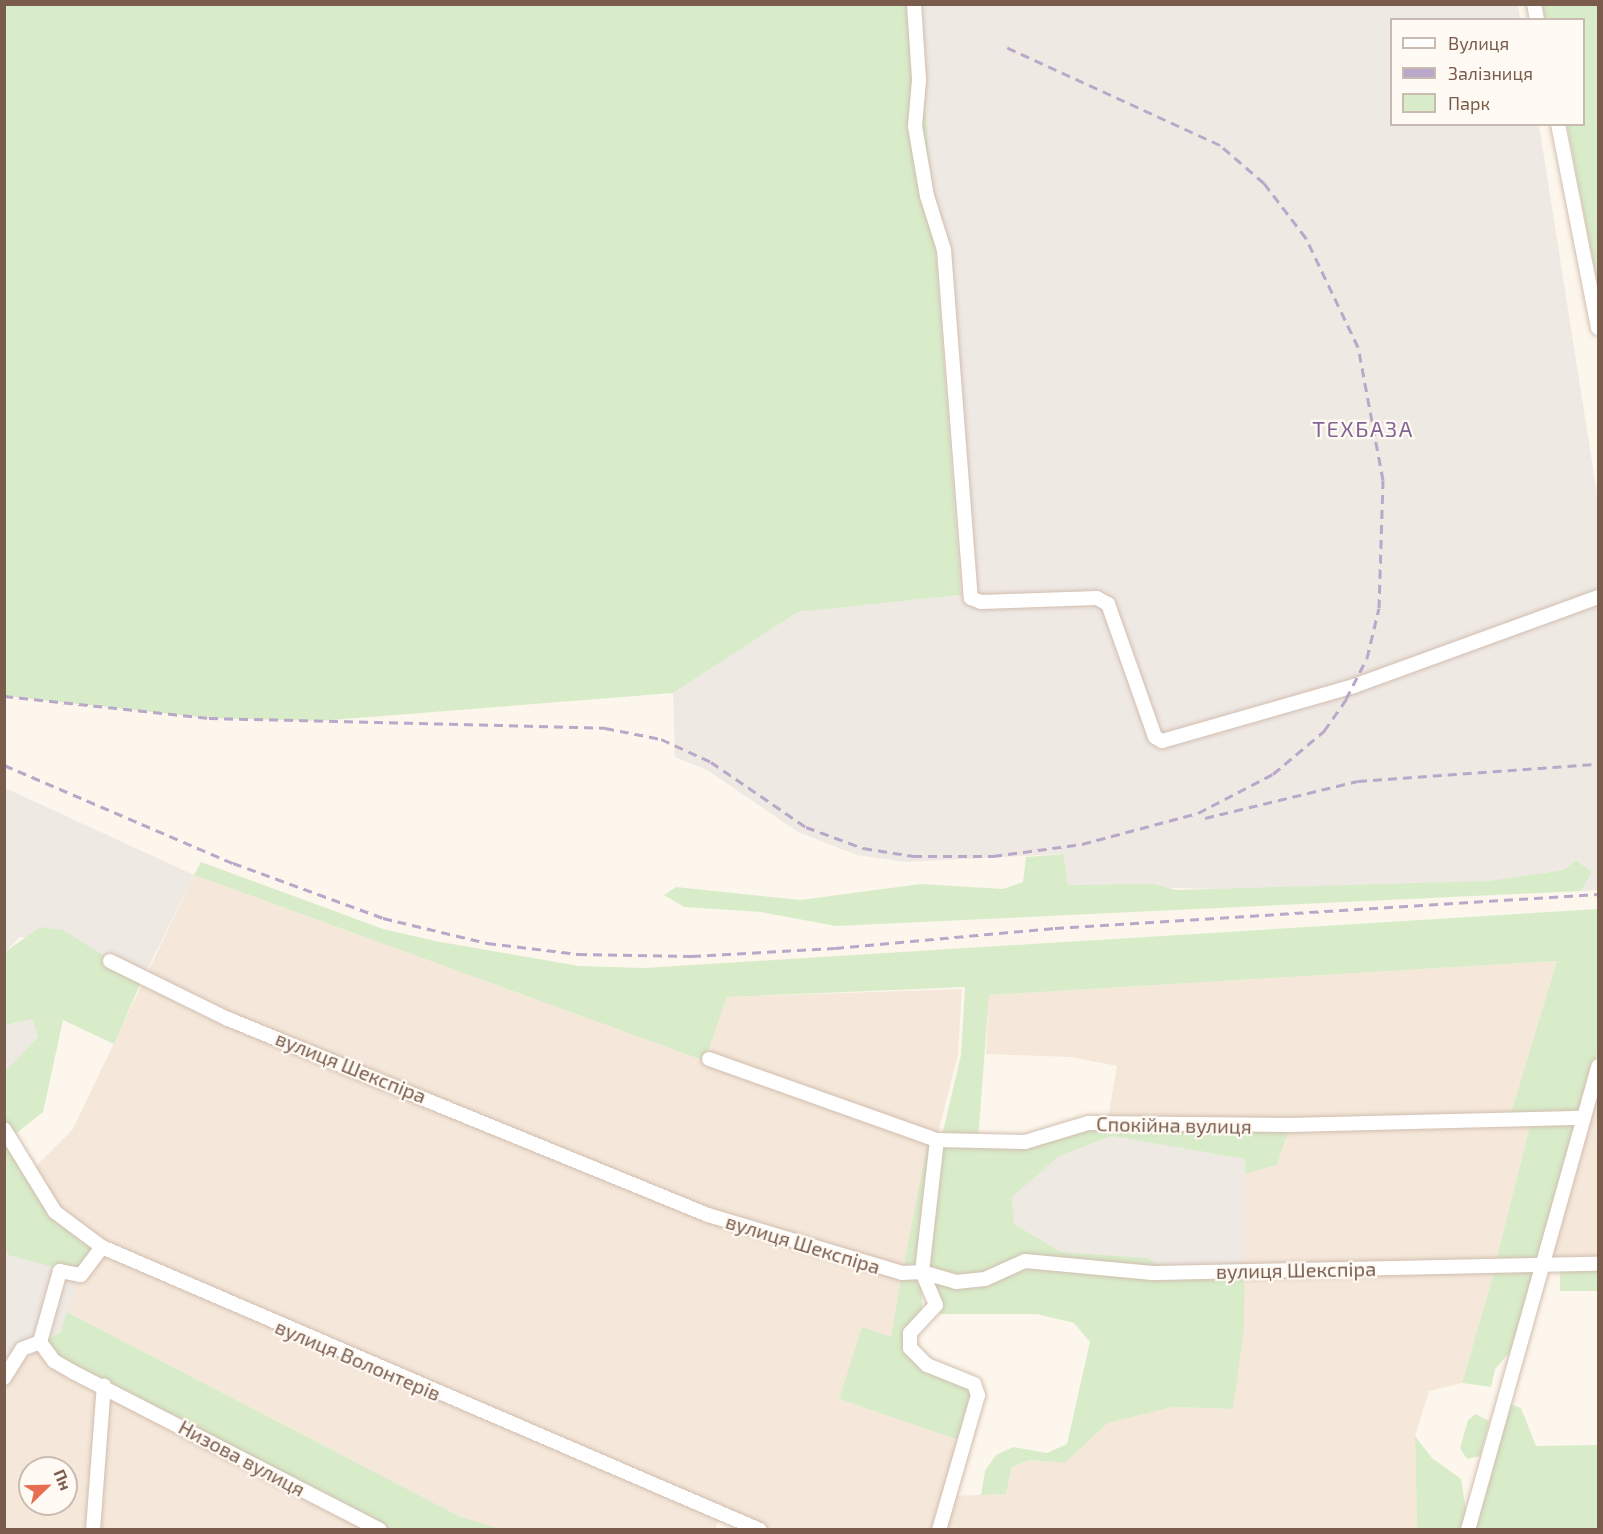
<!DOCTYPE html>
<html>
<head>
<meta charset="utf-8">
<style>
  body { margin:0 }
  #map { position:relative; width:1603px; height:1534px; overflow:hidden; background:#fdf6ec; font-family:"Exo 2",sans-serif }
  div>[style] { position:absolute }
  .residential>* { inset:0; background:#f5e8da }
  .industrial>* { inset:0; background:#efe9e4 }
  .green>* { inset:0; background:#d8ecc9; transform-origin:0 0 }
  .roads { filter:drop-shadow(0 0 2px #d1beb0) drop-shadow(0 0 2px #d1beb0) }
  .minor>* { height:14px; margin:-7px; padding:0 7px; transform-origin:7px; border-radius:7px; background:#fff }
  .rail>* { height:3px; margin-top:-1.5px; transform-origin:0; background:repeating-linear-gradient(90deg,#b9a8c9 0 9px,transparent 0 15px) }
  span { translate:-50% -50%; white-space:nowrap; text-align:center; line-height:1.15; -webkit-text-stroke:4.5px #fffaf3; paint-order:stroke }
  .street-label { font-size:20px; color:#7a5c4d }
  .quarter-label { font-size:22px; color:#846695; letter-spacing:1.5px }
  .frame { position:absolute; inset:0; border:6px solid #7a5c4d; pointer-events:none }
  .legend { position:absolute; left:1390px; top:18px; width:195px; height:108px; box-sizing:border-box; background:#fffaf3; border:2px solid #cabbb1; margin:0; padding:8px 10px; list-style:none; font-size:18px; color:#7a5c4d }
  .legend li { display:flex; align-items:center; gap:12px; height:30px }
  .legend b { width:30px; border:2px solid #cabbb1 }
  .north { position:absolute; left:18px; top:1456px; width:60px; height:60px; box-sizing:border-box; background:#fffaf3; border:2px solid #cabbb1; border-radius:50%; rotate:67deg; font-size:16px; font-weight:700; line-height:24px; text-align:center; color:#7a5c4d }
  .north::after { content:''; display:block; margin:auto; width:21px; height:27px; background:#e76f51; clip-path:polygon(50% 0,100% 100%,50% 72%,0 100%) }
</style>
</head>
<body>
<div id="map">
  <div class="residential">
    <i style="clip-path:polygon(194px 875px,705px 1061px,727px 997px,962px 989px,958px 1055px,902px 1273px,891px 1337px,862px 1328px,839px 1399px,964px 1442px,939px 1529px,760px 1529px,721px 1516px,715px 1529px,500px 1530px,461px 1517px,67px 1312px,87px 1238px,29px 1173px,73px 1129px)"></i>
    <i style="clip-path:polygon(1557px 961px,1509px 1119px,1108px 1119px,1117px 1066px,1071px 1057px,986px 1054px,989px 995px)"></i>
    <i style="clip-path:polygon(1598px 1066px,1598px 1264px,1542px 1265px)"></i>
    <i style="clip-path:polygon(1530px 1126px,1496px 1261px,1245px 1265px,1245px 1174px,1277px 1165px,1289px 1130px)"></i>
    <i style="clip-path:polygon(1494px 1272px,1462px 1383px,1429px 1391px,1415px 1436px,1417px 1529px,942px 1530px,952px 1496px,1006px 1494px,1012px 1467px,1030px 1460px,1065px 1463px,1108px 1423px,1173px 1407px,1233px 1409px,1244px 1278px)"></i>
    <i style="clip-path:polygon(evenodd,29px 1345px,380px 1530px,5px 1530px,5px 1378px,29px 1345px,30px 1468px,66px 1468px,66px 1504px,30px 1504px,30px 1468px)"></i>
  </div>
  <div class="industrial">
    <i style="clip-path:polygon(918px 5px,1518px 5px,1520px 19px,1392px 20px,1392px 124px,1539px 125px,1598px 500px,1598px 890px,1581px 891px,1592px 872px,1578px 860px,1564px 870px,1487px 881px,1252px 890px,1068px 885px,1062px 854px,906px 862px,857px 855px,798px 832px,707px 770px,675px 757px,673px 693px,798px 612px,961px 595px)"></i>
    <i style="clip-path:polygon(5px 788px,194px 875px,142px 980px,102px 955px,20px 937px,5px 952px)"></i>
    <i style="clip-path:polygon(32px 1019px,38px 1038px,5px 1073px,5px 1025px)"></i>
    <i style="clip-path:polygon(1112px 1136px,1245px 1159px,1245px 1265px,1159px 1266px,1148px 1258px,1061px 1252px,1014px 1224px,1012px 1197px,1029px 1181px,1059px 1156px)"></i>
    <i style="clip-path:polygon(4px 1240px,8px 1255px,81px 1275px,60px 1333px,29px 1345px,4px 1378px)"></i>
  </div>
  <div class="green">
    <i style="clip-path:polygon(4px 5px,918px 5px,961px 595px,798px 612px,673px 693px,319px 721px,209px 718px,5px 696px)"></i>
    <i style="clip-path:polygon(1542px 5px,1598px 5px,1598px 287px,1567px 125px,1584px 124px,1584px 20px,1545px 19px)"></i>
    <i style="clip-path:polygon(1063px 854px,1068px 885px,1154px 884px,1176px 890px,1487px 881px,1564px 870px,1577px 860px,1592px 872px,1581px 891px,836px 926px,761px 912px,684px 907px,664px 895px,676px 887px,800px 900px,921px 884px,1003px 889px,1023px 882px,1026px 857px)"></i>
    <i style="clip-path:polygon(201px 862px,383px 929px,435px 941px,579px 966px,644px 968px,1598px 909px,1598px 1050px,1581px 1114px,1509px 1119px,1557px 961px,989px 995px,978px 1141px,1027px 1147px,1088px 1128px,1289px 1130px,1277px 1165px,1245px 1174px,1245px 1159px,1112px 1136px,1059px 1156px,1012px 1197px,1014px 1224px,1061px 1252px,1148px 1258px,1160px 1266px,1245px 1265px,1244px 1328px,1233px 1409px,1173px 1407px,1108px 1423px,1065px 1463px,1030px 1460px,1012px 1467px,1006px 1494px,981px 1495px,985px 1471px,996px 1455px,1013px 1447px,1047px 1453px,1067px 1444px,1090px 1342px,1074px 1323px,1037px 1314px,939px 1314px,927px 1270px,940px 1144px,961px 1055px,965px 987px,727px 997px,705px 1061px,194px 875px)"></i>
    <i style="clip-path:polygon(40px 927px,63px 930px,142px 980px,114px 1044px,63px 1020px,43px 1112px,9px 1139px,55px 1212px,102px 1247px,81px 1275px,8px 1255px,4px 1240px,4px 1073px,38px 1037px,32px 1019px,5px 1025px,5px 952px)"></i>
    <i style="clip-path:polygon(1579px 1123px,1538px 1262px,1496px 1261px,1530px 1126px)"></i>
    <i style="clip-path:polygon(928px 1141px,934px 1142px,920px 1269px,903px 1270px)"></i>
    <i style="left:1560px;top:1264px;width:38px;height:27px"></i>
    <i style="clip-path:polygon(1536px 1271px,1516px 1345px,1495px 1369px,1491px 1387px,1462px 1383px,1494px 1272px)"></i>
    <i style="clip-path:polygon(922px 1272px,922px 1308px,903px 1347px,922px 1371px,977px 1388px,964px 1442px,839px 1399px,862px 1327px,891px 1337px,902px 1273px)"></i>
    <i style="clip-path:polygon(67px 1312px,461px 1517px,500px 1529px,380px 1529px,73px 1372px,40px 1342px,60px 1333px)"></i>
    <i style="clip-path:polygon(1503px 1402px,1521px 1408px,1536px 1446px,1598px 1445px,1598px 1529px,1468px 1530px)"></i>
    <i style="clip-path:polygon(1476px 1414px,1489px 1421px,1480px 1456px,1467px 1459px,1460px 1448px,1468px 1420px)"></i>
    <i style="clip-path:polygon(1415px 1436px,1432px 1458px,1461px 1479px,1466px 1511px,1461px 1529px,1417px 1529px)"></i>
  </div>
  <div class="roads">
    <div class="minor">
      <i style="left:914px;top:4px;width:76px;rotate:86.2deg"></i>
      <i style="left:919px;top:80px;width:46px;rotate:95deg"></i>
      <i style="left:915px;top:126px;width:71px;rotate:80.3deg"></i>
      <i style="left:927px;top:196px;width:57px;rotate:72.5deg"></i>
      <i style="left:944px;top:250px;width:349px;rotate:85.6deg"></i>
      <i style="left:971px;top:598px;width:11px;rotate:22deg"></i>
      <i style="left:981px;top:602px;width:116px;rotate:-2deg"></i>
      <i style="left:1097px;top:598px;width:13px;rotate:29deg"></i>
      <i style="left:1108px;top:604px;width:141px;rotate:70.5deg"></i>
      <i style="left:1155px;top:737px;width:8px;rotate:30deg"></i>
      <i style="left:1162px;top:741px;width:200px;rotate:-16deg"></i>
      <i style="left:1354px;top:686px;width:260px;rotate:-20deg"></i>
      <i style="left:1534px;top:4px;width:16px;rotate:79deg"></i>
      <i style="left:1558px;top:124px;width:208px;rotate:78.9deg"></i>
      <i style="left:110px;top:961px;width:131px;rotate:26.2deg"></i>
      <i style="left:228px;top:1019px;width:518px;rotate:22.21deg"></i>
      <i style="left:708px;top:1215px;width:202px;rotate:16.6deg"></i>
      <i style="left:902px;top:1273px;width:20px;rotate:-3deg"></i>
      <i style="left:922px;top:1272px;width:35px;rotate:16deg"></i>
      <i style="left:956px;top:1282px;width:29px;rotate:-6deg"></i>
      <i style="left:985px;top:1279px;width:44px;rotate:-24.2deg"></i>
      <i style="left:1025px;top:1261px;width:128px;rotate:5.4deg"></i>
      <i style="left:1152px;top:1273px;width:446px;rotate:-1.2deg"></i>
      <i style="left:709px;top:1059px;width:242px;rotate:19.6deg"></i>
      <i style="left:937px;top:1140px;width:88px;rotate:1.3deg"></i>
      <i style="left:1025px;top:1142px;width:66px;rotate:-16.8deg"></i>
      <i style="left:1088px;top:1123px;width:202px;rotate:0.6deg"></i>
      <i style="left:1290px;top:1125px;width:294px;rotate:-1.4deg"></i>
      <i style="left:4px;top:1129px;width:97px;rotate:58.4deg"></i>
      <i style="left:55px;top:1212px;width:59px;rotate:36.7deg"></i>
      <i style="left:102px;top:1247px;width:716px;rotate:23.27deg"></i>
      <i style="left:937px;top:1140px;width:133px;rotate:96.5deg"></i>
      <i style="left:922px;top:1272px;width:36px;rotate:67deg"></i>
      <i style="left:936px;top:1305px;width:38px;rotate:133deg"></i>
      <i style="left:910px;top:1333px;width:15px;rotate:90deg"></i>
      <i style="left:910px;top:1348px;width:24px;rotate:45deg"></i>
      <i style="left:927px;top:1365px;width:51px;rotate:22deg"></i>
      <i style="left:974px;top:1384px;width:12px;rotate:70deg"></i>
      <i style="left:978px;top:1395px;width:141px;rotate:106.1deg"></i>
      <i style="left:40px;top:1342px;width:24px;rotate:54deg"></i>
      <i style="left:54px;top:1361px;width:22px;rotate:30deg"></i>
      <i style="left:73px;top:1372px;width:345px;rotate:27.2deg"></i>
      <i style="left:4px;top:1378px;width:34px;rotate:-58deg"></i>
      <i style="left:22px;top:1349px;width:19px;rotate:-21deg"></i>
      <i style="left:40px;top:1342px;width:74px;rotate:-74.3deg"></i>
      <i style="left:60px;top:1271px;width:21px;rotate:11deg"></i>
      <i style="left:81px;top:1275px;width:35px;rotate:-53deg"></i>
      <i style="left:93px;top:1530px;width:145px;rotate:-85.7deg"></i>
      <i style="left:1468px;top:1530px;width:482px;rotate:-74.3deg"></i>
    </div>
  </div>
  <div class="rail">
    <i style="left:4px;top:696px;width:206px;rotate:6.1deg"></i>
    <i style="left:209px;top:718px;width:396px;rotate:1.4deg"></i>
    <i style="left:605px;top:728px;width:57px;rotate:11.1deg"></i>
    <i style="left:661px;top:739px;width:55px;rotate:24.7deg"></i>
    <i style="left:711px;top:762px;width:115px;rotate:34.4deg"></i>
    <i style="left:806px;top:827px;width:61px;rotate:20.2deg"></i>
    <i style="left:863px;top:848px;width:51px;rotate:9.1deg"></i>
    <i style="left:913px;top:856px;width:80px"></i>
    <i style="left:993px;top:856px;width:90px;rotate:-7.7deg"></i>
    <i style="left:1082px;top:844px;width:120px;rotate:-15deg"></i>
    <i style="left:1198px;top:813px;width:85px;rotate:-27.5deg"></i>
    <i style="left:1273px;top:774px;width:67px;rotate:-40.1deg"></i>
    <i style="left:1324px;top:731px;width:39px;rotate:-55deg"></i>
    <i style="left:1346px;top:699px;width:46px;rotate:-62.9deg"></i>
    <i style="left:1367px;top:658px;width:51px;rotate:-76.5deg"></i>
    <i style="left:1379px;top:608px;width:128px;rotate:-88.2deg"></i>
    <i style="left:1383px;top:480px;width:135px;rotate:-100.6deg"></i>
    <i style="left:1358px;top:347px;width:121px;rotate:-115.5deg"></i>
    <i style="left:1306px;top:238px;width:69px;rotate:-127.4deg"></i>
    <i style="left:1264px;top:183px;width:58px;rotate:-139.2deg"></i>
    <i style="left:1220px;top:145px;width:235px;rotate:-155.4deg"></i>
    <i style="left:4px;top:765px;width:249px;rotate:23.2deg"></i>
    <i style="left:233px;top:863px;width:160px;rotate:20.1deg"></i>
    <i style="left:383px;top:918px;width:107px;rotate:13.5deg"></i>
    <i style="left:487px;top:943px;width:92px;rotate:6.9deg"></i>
    <i style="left:578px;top:954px;width:114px;rotate:1deg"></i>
    <i style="left:692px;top:956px;width:143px;rotate:-3.2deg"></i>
    <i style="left:835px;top:948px;width:221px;rotate:-5.2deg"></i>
    <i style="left:1055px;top:928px;width:544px;rotate:-3.58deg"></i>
    <i style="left:1205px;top:818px;width:157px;rotate:-13.6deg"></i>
    <i style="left:1358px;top:781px;width:241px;rotate:-4.1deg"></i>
  </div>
  <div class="street-label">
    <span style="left:351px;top:1067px;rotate:22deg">вулиця Шекспіра</span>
    <span style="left:1174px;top:1125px;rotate:1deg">Спокійна вулиця</span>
    <span style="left:803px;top:1244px;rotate:17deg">вулиця Шекспіра</span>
    <span style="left:1296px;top:1270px;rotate:-1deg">вулиця Шекспіра</span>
    <span style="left:358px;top:1360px;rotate:23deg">вулиця Волонтерів</span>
    <span style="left:242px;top:1458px;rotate:28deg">Низова вулиця</span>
  </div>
  <div class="quarter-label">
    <span style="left:1363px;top:429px">ТЕХБАЗА</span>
  </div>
  <div class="frame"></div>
  <ul class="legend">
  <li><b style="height:8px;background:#fff"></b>Вулиця</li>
  <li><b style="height:8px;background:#b9a8c9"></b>Залізниця</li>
  <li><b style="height:16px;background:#d8ecc9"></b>Парк</li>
  </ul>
  <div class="north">Пн</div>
</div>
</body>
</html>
